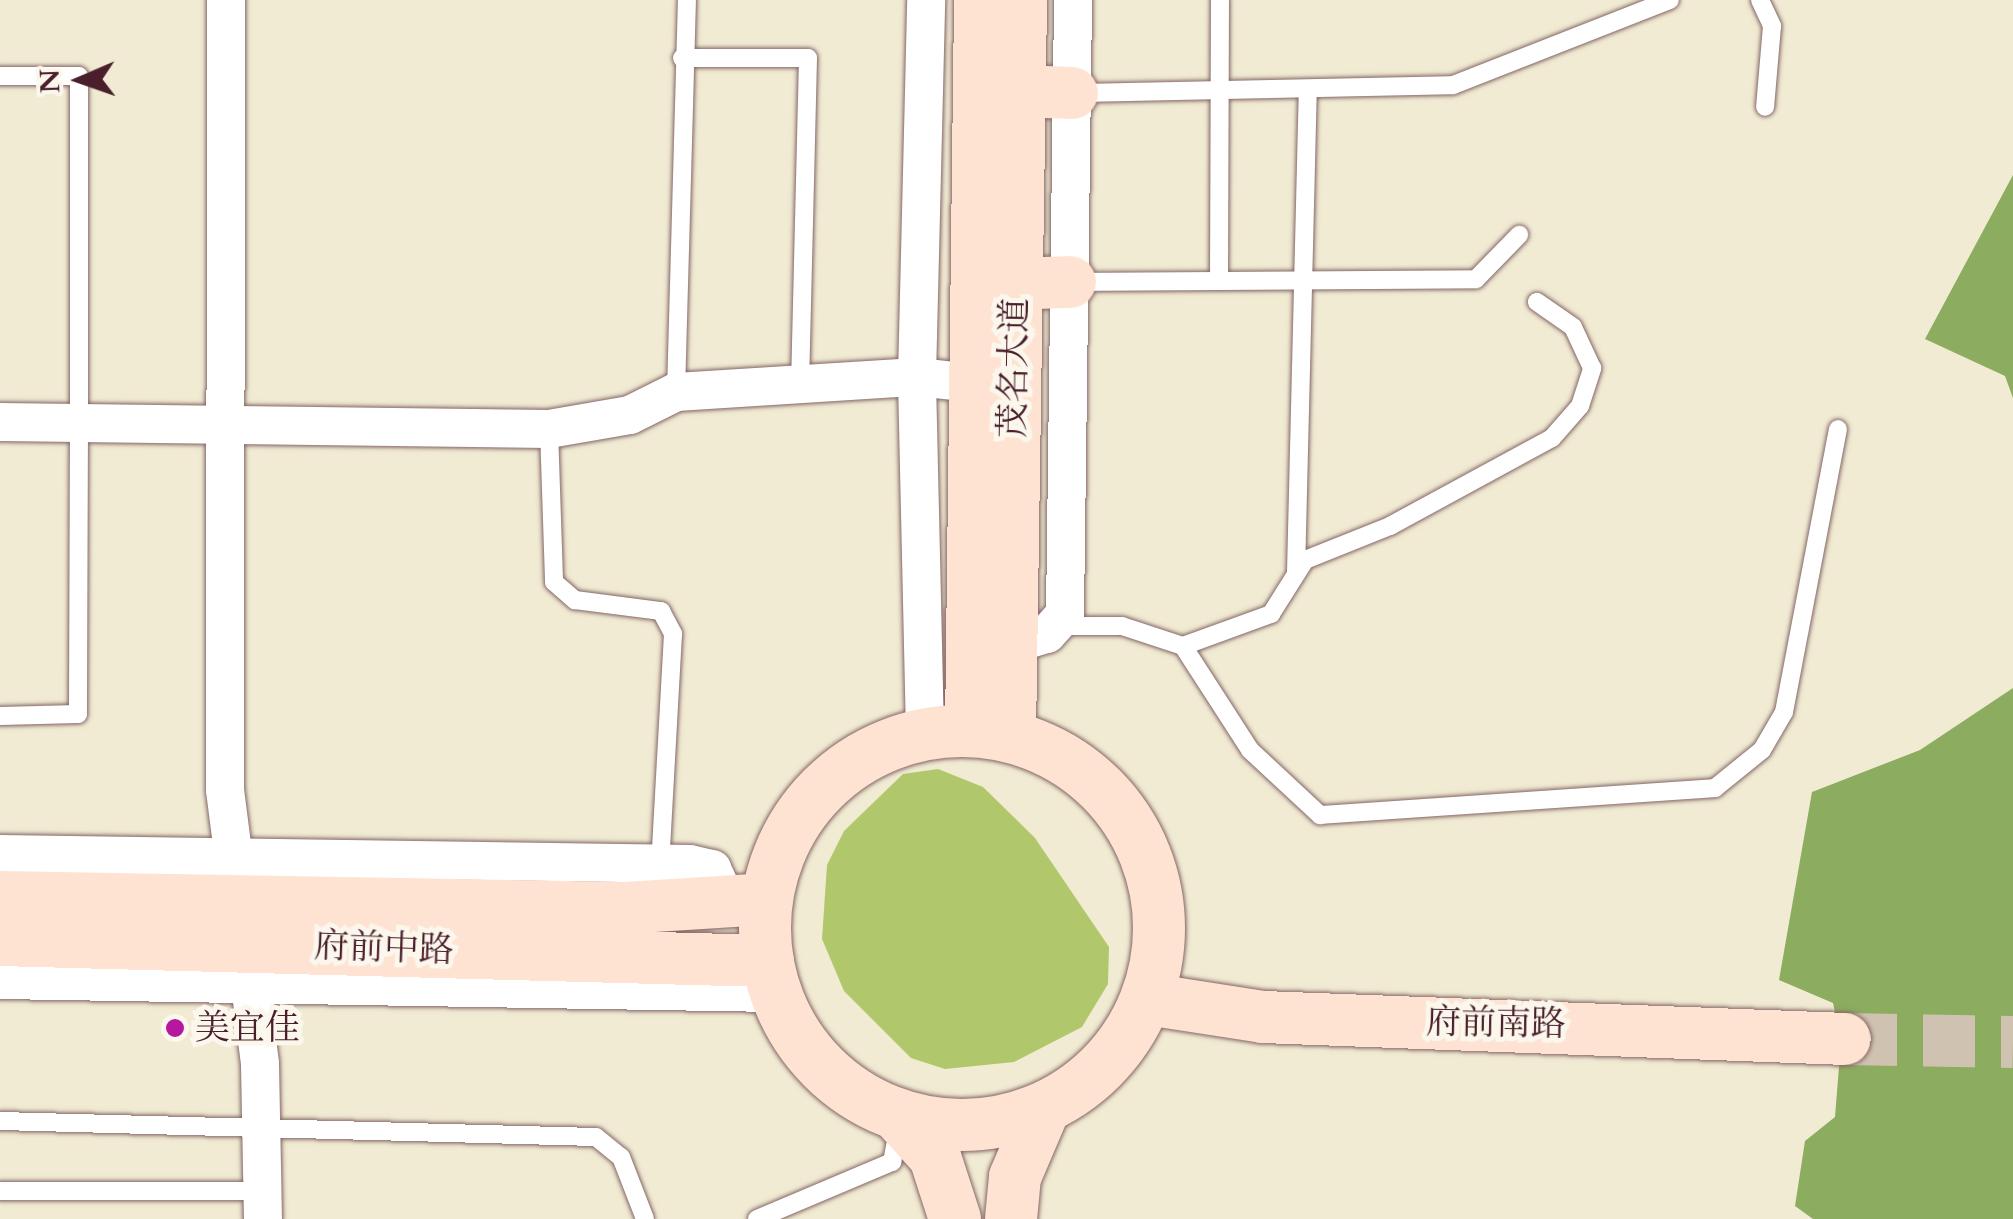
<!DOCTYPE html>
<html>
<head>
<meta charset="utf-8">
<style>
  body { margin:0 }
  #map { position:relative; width:2013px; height:1219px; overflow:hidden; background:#f1ebd3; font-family:Cardo,"Noto Serif SC",serif }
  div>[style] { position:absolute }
  .green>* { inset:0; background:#b1c76c }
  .forest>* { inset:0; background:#8cac60 }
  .secondary-tunnel>* { height:52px; margin-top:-26px; transform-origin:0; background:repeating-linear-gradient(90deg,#d0c2b1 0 52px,transparent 0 78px) }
  .roads { filter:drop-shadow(0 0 2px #846666) drop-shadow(0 0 2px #846666) }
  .service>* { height:18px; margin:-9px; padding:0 9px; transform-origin:9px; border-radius:9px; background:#fff }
  .minor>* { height:38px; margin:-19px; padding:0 19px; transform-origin:19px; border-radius:19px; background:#fff }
  .secondary>* { height:52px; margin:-26px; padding:0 26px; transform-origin:26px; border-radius:26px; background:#fee3d2 }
  .secondary>.ring { margin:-26px; padding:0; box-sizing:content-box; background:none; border:52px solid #fee3d2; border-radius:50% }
  .dots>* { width:28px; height:28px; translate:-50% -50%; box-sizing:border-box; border:5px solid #fbf7ec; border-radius:50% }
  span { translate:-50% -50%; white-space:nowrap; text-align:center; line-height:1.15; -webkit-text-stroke:10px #fbf7ec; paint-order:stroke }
  .street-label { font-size:35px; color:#4a1f2b }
  .poi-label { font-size:35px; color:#4a1f2b }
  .left { translate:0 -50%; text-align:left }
  .north { position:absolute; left:30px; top:30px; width:100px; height:100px; -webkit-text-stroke:8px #fbf7ec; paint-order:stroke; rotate:268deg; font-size:28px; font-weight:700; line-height:40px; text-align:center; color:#4a1f2b }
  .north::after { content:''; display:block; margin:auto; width:35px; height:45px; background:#4a1f2b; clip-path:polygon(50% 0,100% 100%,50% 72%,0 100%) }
</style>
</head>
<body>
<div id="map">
  <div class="green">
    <i style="clip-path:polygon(938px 769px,983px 787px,1035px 838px,1109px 947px,1108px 984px,1082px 1027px,1014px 1062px,945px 1069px,911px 1058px,844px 991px,822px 939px,827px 865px,844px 831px,903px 774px)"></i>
  </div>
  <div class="forest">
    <i style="clip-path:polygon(2013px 175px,2013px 398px,2005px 376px,1925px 339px)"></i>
    <i style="clip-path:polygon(2013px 688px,2013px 1219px,1813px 1219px,1795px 1206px,1805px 1141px,1835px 1117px,1841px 1041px,1833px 1003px,1779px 980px,1812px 792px,1920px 750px)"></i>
  </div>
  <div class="secondary-tunnel">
    <i style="left:1845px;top:1039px;width:168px;rotate:1deg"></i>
  </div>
  <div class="roads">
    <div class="service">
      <i style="left:1760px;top:0;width:29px;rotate:65deg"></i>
      <i style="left:1772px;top:26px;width:81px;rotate:94.9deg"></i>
      <i style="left:682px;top:58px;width:126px"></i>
      <i style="left:808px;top:58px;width:324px;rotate:91.4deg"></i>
      <i style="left:0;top:76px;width:79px"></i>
      <i style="left:79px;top:76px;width:345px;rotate:90deg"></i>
      <i style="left:79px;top:421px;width:293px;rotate:90.2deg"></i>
      <i style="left:78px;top:714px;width:78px;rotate:178.5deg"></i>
      <i style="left:1078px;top:93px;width:375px;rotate:-1.2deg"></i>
      <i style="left:1453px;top:85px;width:233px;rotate:-21.4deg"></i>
      <i style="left:1219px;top:281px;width:281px;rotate:-89.8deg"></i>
      <i style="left:1075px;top:282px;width:401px;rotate:-0.4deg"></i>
      <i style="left:1476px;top:279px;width:62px;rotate:-45.7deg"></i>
      <i style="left:676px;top:392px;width:392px;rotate:-88.4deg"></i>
      <i style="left:549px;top:429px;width:153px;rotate:88.1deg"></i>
      <i style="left:554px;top:582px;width:28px;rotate:41deg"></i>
      <i style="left:575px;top:600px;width:87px;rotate:7.3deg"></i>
      <i style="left:661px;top:611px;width:26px;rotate:62deg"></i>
      <i style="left:673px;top:634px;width:229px;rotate:93.2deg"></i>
      <i style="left:1296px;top:573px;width:481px;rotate:-88.6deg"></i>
      <i style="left:1060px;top:626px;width:62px"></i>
      <i style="left:1122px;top:626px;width:64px;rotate:18.2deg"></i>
      <i style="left:1183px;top:646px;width:124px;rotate:57.2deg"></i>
      <i style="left:1250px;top:750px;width:96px;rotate:42.9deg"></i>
      <i style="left:1320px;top:815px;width:396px;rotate:-3.9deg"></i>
      <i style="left:1715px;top:788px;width:60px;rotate:-39deg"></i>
      <i style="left:1762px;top:750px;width:44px;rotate:-59.9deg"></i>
      <i style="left:1784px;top:712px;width:288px;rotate:-79.2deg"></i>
      <i style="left:1183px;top:646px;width:94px;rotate:-20deg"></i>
      <i style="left:1271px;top:614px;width:64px;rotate:-57.8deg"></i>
      <i style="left:1305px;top:560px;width:92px;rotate:-21.8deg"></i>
      <i style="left:1390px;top:526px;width:184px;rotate:-28.5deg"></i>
      <i style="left:1552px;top:438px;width:43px;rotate:-48.8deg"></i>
      <i style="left:1580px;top:406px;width:40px;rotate:-72deg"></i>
      <i style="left:1592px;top:368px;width:45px;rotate:-114.9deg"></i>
      <i style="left:1573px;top:327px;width:44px;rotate:-145.2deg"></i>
      <i style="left:0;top:1121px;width:596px;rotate:1.54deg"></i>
      <i style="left:596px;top:1137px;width:32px;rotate:39deg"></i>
      <i style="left:621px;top:1157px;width:66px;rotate:68.8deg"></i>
      <i style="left:0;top:1191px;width:264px"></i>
      <i style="left:757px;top:1219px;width:147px;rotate:-22.9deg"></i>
      <i style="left:892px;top:1162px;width:32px;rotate:-79deg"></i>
    </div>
    <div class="minor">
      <i style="left:226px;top:0;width:790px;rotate:90.07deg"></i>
      <i style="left:225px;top:790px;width:276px;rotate:82.7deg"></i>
      <i style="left:260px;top:1064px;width:155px;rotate:88.9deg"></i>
      <i style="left:0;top:422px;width:549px;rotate:0.73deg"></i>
      <i style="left:549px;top:429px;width:82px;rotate:-9.8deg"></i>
      <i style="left:630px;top:415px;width:51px;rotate:-26.6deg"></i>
      <i style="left:676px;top:392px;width:241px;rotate:-3.6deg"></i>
      <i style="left:917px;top:377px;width:83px;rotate:6.2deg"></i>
      <i style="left:1010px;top:645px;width:39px;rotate:-17deg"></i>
      <i style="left:1047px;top:634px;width:27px;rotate:-48deg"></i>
      <i style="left:1065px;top:614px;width:614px;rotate:-89.25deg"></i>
      <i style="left:925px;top:733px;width:356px;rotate:-91.3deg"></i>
      <i style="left:917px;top:377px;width:377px;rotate:-88.6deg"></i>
      <i style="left:0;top:854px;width:690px;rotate:0.83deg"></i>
      <i style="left:690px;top:864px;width:23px;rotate:13deg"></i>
      <i style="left:712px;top:869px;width:35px;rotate:65deg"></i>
      <i style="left:0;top:980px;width:777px;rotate:0.96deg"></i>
    </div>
    <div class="secondary">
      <i style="left:1019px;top:91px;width:53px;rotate:2.2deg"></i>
      <i style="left:979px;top:285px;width:91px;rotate:-1.9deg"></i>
      <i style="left:971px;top:730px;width:730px;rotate:-89.29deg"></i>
      <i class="ring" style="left:765px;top:731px;width:342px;height:342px"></i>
      <i style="left:1010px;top:736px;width:736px;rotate:-89.14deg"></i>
      <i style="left:0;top:897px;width:624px;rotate:1.01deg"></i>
      <i style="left:624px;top:908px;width:143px;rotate:-3.6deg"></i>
      <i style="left:0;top:940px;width:768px;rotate:1.57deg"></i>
      <i style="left:1147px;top:999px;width:117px;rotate:8.8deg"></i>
      <i style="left:1263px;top:1017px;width:582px;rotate:2.16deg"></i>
      <i style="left:899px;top:1117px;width:54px;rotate:48deg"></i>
      <i style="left:935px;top:1157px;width:65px;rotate:72.1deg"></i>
      <i style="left:1011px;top:1219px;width:42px;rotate:-84.6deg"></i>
      <i style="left:1015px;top:1177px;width:74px;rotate:-66.9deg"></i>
    </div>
  </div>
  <div class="dots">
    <i style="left:175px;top:1028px;background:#b5179e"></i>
  </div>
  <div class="street-label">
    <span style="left:1014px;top:368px;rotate:-89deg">茂名大道</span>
    <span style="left:384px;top:948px;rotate:2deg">府前中路</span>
    <span style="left:1496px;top:1023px;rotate:1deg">府前南路</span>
  </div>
  <div class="poi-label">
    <span class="left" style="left:195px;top:1028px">美宜佳</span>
  </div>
  <div class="north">N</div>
</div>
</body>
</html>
